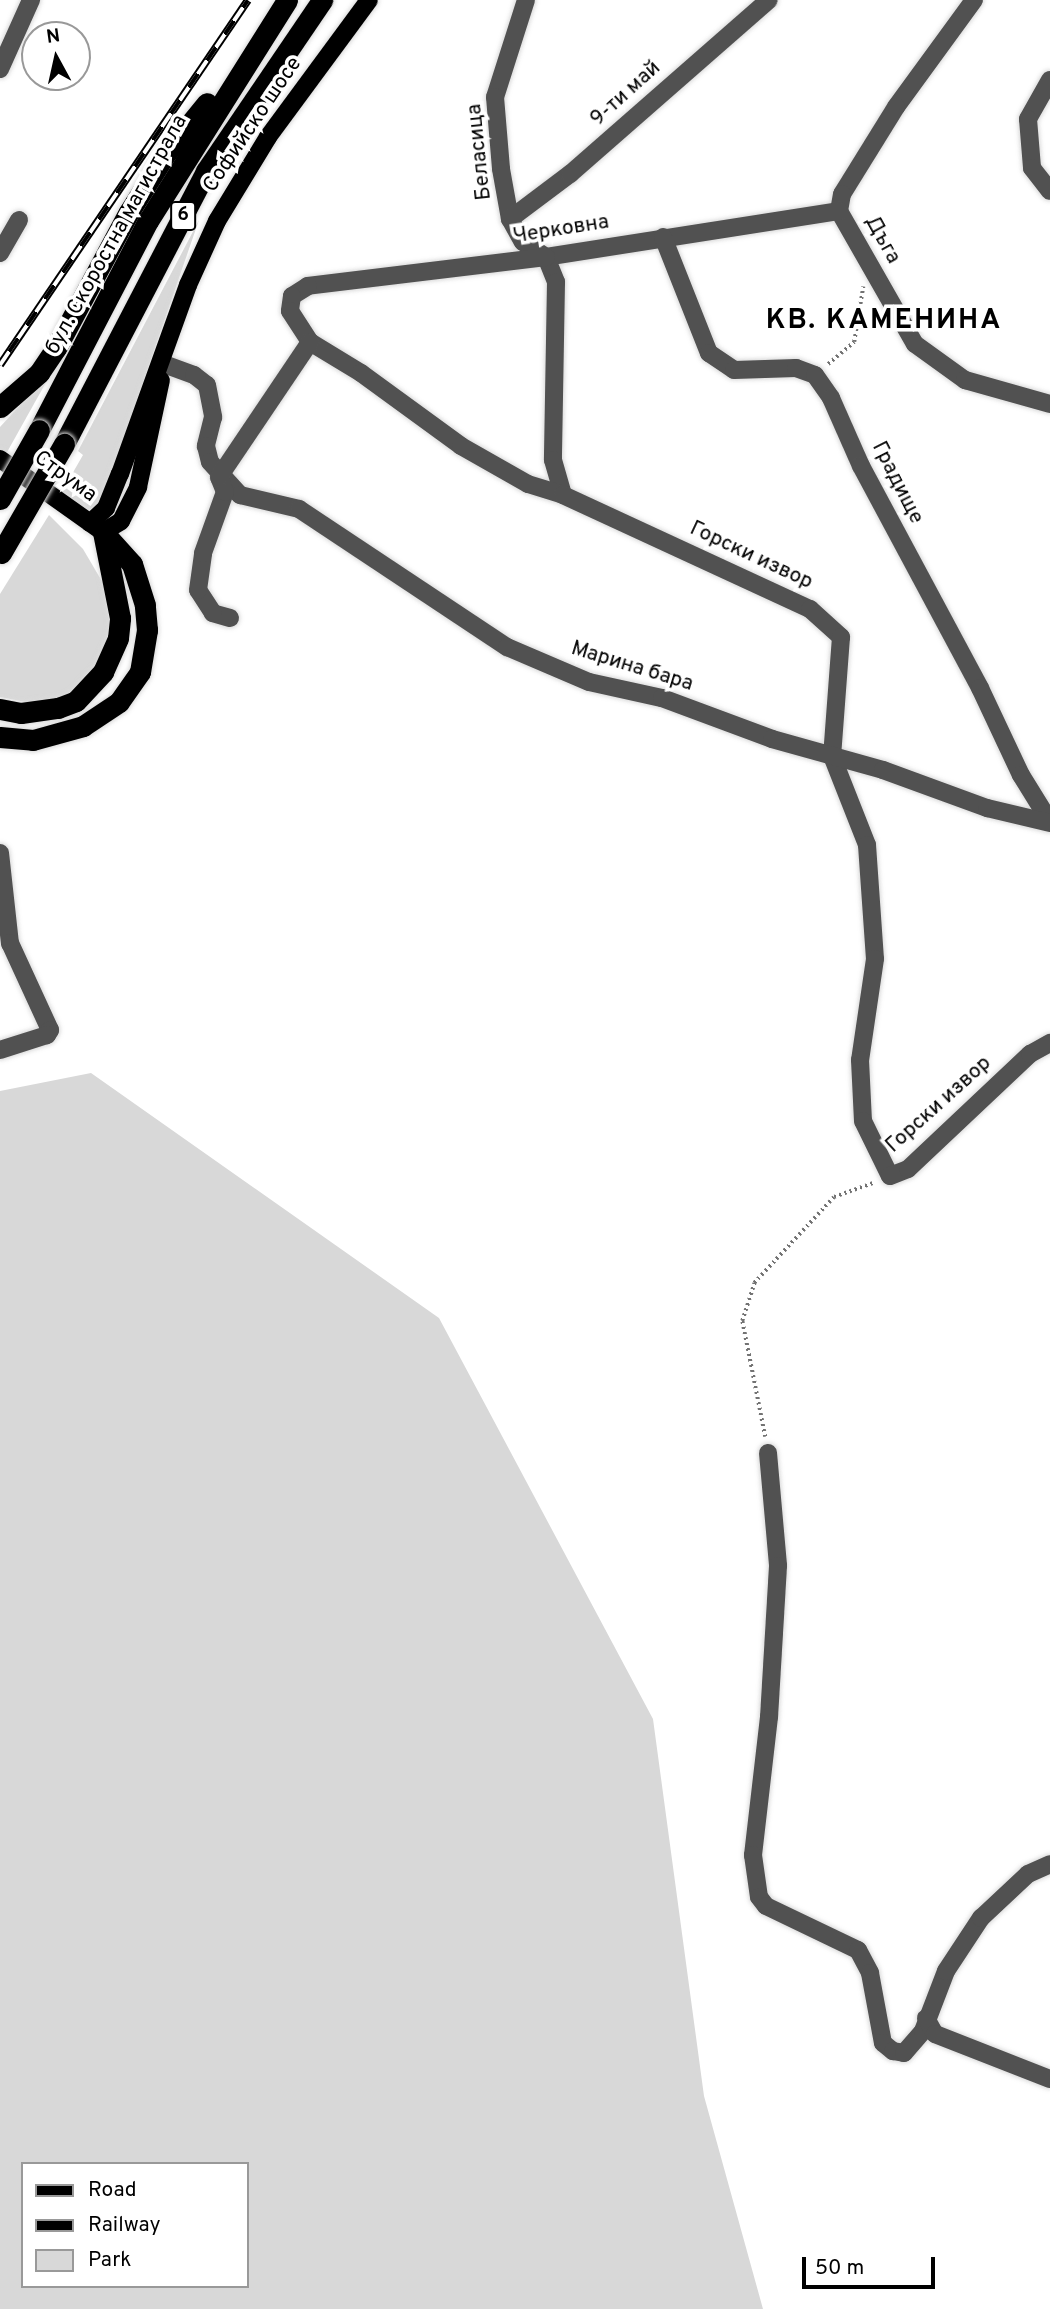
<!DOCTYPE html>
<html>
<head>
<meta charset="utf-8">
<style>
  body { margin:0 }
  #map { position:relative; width:1050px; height:2309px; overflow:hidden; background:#fff; font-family:Overpass,sans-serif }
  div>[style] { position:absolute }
  .green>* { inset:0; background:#d8d8d8 }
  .path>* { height:3.5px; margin-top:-1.75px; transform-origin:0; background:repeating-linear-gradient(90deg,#737373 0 2px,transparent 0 5.5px) }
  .roads { filter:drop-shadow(0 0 2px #dbdbdb) drop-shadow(0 0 2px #dbdbdb) }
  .minor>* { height:18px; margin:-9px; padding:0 9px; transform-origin:9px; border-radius:9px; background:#515151 }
  .major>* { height:18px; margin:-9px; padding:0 9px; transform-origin:9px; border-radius:9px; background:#000 }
  .highway>* { height:21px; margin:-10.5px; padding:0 10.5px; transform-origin:10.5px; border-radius:10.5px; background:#000 }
  .rail>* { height:8px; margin-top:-4px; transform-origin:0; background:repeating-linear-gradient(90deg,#fff 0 16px,#000 0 32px); box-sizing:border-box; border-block:2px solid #000 }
  .bridges { filter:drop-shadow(0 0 2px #dbdbdb) drop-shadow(0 0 2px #dbdbdb) }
  .highway-bridge>* { height:21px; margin:-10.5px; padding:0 10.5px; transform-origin:10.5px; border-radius:10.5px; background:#000 }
  span { translate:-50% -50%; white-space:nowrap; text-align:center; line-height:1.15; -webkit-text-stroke:7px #fff; paint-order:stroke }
  .shield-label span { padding:2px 5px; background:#fff; border:2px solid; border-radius:5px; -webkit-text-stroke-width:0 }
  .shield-label { font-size:19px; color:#000; font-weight:700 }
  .street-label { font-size:21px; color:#000 }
  .district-label { font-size:28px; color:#000; font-weight:700; letter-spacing:2px }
  .legend { position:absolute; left:21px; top:2162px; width:228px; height:126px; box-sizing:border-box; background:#fff; border:2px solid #999; margin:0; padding:9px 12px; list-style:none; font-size:21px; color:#000 }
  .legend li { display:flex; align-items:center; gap:14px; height:35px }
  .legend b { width:35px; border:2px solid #999 }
  .north { position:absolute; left:21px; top:21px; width:70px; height:70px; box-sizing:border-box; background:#fff; border:2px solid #999; border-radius:50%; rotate:352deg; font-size:19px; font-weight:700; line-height:28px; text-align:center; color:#000 }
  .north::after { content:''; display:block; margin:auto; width:24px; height:32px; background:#000; clip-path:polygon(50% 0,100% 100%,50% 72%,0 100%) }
  .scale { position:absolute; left:802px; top:2257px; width:133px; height:32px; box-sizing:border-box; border:4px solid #000; border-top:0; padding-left:9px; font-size:21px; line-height:24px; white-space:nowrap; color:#000; -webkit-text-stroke:5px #fff; paint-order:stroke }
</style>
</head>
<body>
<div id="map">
  <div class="green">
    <i style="clip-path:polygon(199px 220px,101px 504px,84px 512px,60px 495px,83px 455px,78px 451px)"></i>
    <i style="clip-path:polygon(54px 368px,6px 454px,0 450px,0 427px)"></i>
    <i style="clip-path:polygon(49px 515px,83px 549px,103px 583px,110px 625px,102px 660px,70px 696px,36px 704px,0 697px,0 594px)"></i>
    <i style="clip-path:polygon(evenodd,91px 1073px,439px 1318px,653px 1719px,704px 2096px,763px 2309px,0 2309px,0 1091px,91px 1073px,23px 2164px,247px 2164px,247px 2286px,23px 2286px,23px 2164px)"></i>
  </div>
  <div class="path">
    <i style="left:828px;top:364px;width:34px;rotate:-40deg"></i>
    <i style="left:854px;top:342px;width:56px;rotate:-80.7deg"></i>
    <i style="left:765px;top:1437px;width:118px;rotate:-101.2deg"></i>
    <i style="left:742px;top:1321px;width:40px;rotate:-72deg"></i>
    <i style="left:754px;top:1283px;width:117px;rotate:-47.1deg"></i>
    <i style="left:834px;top:1197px;width:41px;rotate:-19.7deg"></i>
  </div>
  <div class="roads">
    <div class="minor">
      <i style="left:526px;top:0;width:102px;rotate:107.7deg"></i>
      <i style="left:495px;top:97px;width:72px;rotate:85.2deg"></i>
      <i style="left:501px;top:169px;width:51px;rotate:79.8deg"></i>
      <i style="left:510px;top:219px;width:26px;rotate:61deg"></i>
      <i style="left:523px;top:242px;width:27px;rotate:33deg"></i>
      <i style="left:546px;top:257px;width:27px;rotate:68deg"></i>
      <i style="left:556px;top:282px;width:178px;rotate:91deg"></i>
      <i style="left:553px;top:460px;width:36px;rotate:74deg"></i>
      <i style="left:974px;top:0;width:132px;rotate:126.1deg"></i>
      <i style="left:896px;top:107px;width:102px;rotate:121.8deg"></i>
      <i style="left:842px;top:194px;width:17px;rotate:100deg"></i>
      <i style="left:839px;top:211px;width:153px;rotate:60.3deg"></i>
      <i style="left:915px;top:344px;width:62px;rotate:35.8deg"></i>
      <i style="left:965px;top:380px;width:88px;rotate:15.8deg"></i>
      <i style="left:0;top:69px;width:76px;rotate:-65.8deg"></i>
      <i style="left:1050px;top:80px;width:45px;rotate:119.4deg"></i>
      <i style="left:1028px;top:119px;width:49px;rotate:85.3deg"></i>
      <i style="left:1032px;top:168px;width:29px;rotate:52deg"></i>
      <i style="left:839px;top:211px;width:297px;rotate:171.1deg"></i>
      <i style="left:546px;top:257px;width:240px;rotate:173.1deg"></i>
      <i style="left:308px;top:286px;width:19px;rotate:148deg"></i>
      <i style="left:292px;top:296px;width:15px;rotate:98deg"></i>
      <i style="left:290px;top:311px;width:37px;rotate:57deg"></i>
      <i style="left:310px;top:342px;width:60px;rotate:31.3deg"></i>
      <i style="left:361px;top:373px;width:124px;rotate:36.1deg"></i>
      <i style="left:461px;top:446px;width:77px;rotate:29.6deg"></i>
      <i style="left:528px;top:484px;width:37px;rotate:17deg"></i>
      <i style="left:563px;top:495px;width:272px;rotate:24.8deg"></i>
      <i style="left:810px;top:609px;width:42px;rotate:42.1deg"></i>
      <i style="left:841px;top:637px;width:119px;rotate:94.3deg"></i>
      <i style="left:832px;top:756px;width:96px;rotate:68.5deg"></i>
      <i style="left:867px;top:845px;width:114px;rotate:86deg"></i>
      <i style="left:875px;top:959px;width:102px;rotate:98.4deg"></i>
      <i style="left:860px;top:1060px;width:61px;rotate:87.2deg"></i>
      <i style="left:863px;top:1121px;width:61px;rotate:63.9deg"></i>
      <i style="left:890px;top:1176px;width:19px;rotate:-21deg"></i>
      <i style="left:908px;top:1169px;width:168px;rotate:-43.3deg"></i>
      <i style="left:1030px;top:1054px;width:23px;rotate:-29deg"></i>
      <i style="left:510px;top:219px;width:75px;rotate:-36.9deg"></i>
      <i style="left:570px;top:174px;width:264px;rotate:-41.2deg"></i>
      <i style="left:663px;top:237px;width:125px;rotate:68.4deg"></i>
      <i style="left:709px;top:353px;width:30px;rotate:34deg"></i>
      <i style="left:734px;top:370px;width:62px;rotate:-1.8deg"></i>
      <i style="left:796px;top:368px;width:20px;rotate:20deg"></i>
      <i style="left:815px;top:375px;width:28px;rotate:55deg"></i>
      <i style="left:831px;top:398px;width:74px;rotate:66.2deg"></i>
      <i style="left:861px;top:466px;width:252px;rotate:61.8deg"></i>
      <i style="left:980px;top:688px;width:96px;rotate:64.8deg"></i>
      <i style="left:1021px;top:775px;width:55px;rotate:58.3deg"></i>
      <i style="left:0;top:253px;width:38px;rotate:-60deg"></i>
      <i style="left:161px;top:363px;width:35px;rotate:20deg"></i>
      <i style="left:194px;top:375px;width:16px;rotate:38deg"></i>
      <i style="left:207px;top:385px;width:33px;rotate:79deg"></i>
      <i style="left:213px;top:417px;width:30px;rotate:104deg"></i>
      <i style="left:206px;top:446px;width:16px;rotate:76deg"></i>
      <i style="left:210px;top:462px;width:45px;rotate:47.7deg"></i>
      <i style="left:240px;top:495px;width:61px;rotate:13.3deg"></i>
      <i style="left:299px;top:509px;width:250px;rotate:33.6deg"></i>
      <i style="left:507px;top:647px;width:89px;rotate:23.1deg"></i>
      <i style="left:589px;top:682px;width:75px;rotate:12.4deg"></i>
      <i style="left:662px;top:698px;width:117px;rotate:20.4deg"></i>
      <i style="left:772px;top:739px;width:115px;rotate:15.6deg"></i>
      <i style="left:883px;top:770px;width:111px;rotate:20.1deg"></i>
      <i style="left:987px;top:808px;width:65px;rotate:13.4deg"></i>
      <i style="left:230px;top:618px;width:18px;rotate:-164deg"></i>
      <i style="left:213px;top:613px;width:27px;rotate:-123deg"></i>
      <i style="left:198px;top:590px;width:37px;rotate:-82deg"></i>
      <i style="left:203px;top:553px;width:65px;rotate:-70.2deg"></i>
      <i style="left:225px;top:492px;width:16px;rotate:-112deg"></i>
      <i style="left:219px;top:477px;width:163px;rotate:-56deg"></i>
      <i style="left:0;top:853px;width:91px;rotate:83.7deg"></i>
      <i style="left:10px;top:943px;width:96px;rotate:65.3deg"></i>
      <i style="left:50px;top:1030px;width:6px;rotate:121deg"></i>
      <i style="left:47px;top:1035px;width:49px;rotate:162.3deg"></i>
      <i style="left:768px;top:1453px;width:113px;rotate:84.9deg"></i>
      <i style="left:778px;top:1566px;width:151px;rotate:93.4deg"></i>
      <i style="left:769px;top:1717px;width:139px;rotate:96.6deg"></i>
      <i style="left:753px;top:1855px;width:42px;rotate:81.9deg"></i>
      <i style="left:759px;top:1897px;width:11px;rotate:52deg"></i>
      <i style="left:766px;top:1906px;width:102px;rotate:25.6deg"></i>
      <i style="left:858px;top:1950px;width:26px;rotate:62deg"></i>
      <i style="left:870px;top:1973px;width:71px;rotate:79.5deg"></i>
      <i style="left:883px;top:2043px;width:13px;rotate:39deg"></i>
      <i style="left:893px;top:2051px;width:11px;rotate:10deg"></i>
      <i style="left:904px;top:2053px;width:29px;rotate:-49deg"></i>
      <i style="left:923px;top:2031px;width:64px;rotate:-69deg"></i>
      <i style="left:946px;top:1971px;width:64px;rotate:-56.6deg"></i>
      <i style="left:981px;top:1918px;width:64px;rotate:-43.1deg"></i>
      <i style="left:1028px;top:1874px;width:24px;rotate:-24deg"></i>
      <i style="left:926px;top:2018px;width:18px;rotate:61deg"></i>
      <i style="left:935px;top:2034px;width:123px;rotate:21.4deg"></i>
    </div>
    <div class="major">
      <i style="left:0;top:459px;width:126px;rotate:35.3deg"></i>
      <i style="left:103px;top:532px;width:21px;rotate:-31deg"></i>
      <i style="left:121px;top:521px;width:38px;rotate:-63deg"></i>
      <i style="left:138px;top:487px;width:109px;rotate:-77.9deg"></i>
      <i style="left:90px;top:523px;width:22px;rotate:-43deg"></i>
      <i style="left:106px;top:508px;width:37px;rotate:-68deg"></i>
      <i style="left:120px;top:474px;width:201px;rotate:-70.2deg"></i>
      <i style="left:188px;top:285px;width:70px;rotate:-65.6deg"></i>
      <i style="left:217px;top:221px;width:98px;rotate:-58.7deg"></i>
      <i style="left:268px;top:137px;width:170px;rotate:-53.6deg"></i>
    </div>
    <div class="highway">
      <i style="left:0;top:407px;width:52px;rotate:-41.1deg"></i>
      <i style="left:39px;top:373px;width:30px;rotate:-56deg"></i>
      <i style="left:56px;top:348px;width:154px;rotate:-61.8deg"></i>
      <i style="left:129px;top:212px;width:71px;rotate:-57.7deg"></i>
      <i style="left:167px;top:152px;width:63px;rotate:-50.8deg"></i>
      <i style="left:39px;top:430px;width:236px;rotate:-62.5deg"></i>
      <i style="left:148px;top:221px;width:261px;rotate:-57.8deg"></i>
      <i style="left:64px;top:444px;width:308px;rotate:-62.5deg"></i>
      <i style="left:206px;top:171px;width:207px;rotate:-55.8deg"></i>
      <i style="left:0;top:709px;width:21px;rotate:11deg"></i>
      <i style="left:21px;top:713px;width:37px;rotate:-8deg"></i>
      <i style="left:58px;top:708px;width:19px;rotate:-21deg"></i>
      <i style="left:76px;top:701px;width:40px;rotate:-47deg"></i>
      <i style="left:103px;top:672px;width:37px;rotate:-66deg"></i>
      <i style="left:118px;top:638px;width:20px;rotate:-84deg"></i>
      <i style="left:120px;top:618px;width:88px;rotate:-101.2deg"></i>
      <i style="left:0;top:737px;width:33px;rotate:5deg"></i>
      <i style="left:33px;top:740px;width:52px;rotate:-15.6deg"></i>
      <i style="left:83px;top:726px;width:43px;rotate:-33.7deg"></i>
      <i style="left:119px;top:702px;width:37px;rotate:-55deg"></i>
      <i style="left:140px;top:672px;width:43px;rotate:-80.5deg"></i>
      <i style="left:147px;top:630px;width:25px;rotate:-95deg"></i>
      <i style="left:145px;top:605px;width:43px;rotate:-107.6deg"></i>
      <i style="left:132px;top:564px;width:43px;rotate:-132.2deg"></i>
    </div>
  </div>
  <div class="rail">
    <i style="left:0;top:365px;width:441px;rotate:-55.8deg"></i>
  </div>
  <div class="bridges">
    <div class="highway-bridge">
      <i style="left:0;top:499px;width:79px;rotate:-60.5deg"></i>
      <i style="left:1px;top:553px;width:126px;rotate:-60deg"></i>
    </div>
  </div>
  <div class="shield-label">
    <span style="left:183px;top:216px">6</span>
  </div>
  <div class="street-label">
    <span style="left:626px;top:94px;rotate:-42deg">9-ти май</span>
    <span style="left:253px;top:125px;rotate:-56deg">Софийско шосе</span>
    <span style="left:480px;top:152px;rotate:-96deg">Беласица</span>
    <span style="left:561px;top:230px;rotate:-9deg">Черковна</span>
    <span style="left:117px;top:235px;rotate:-61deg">бул. Скоростна магистрала</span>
    <span style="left:882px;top:240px;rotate:61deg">Дъга</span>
    <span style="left:65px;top:477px;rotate:36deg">Струма</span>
    <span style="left:897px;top:483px;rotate:63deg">Градище</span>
    <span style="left:751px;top:556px;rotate:25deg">Горски извор</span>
    <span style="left:632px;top:667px;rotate:17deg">Марина бара</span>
    <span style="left:939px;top:1105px;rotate:-42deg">Горски извор</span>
  </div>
  <div class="district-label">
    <span style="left:884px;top:321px">КВ. КАМЕНИНА</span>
  </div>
  <ul class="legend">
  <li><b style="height:9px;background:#000"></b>Road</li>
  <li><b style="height:9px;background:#000"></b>Railway</li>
  <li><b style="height:19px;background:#d8d8d8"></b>Park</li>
  </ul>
  <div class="north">N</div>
  <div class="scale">50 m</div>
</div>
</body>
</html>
